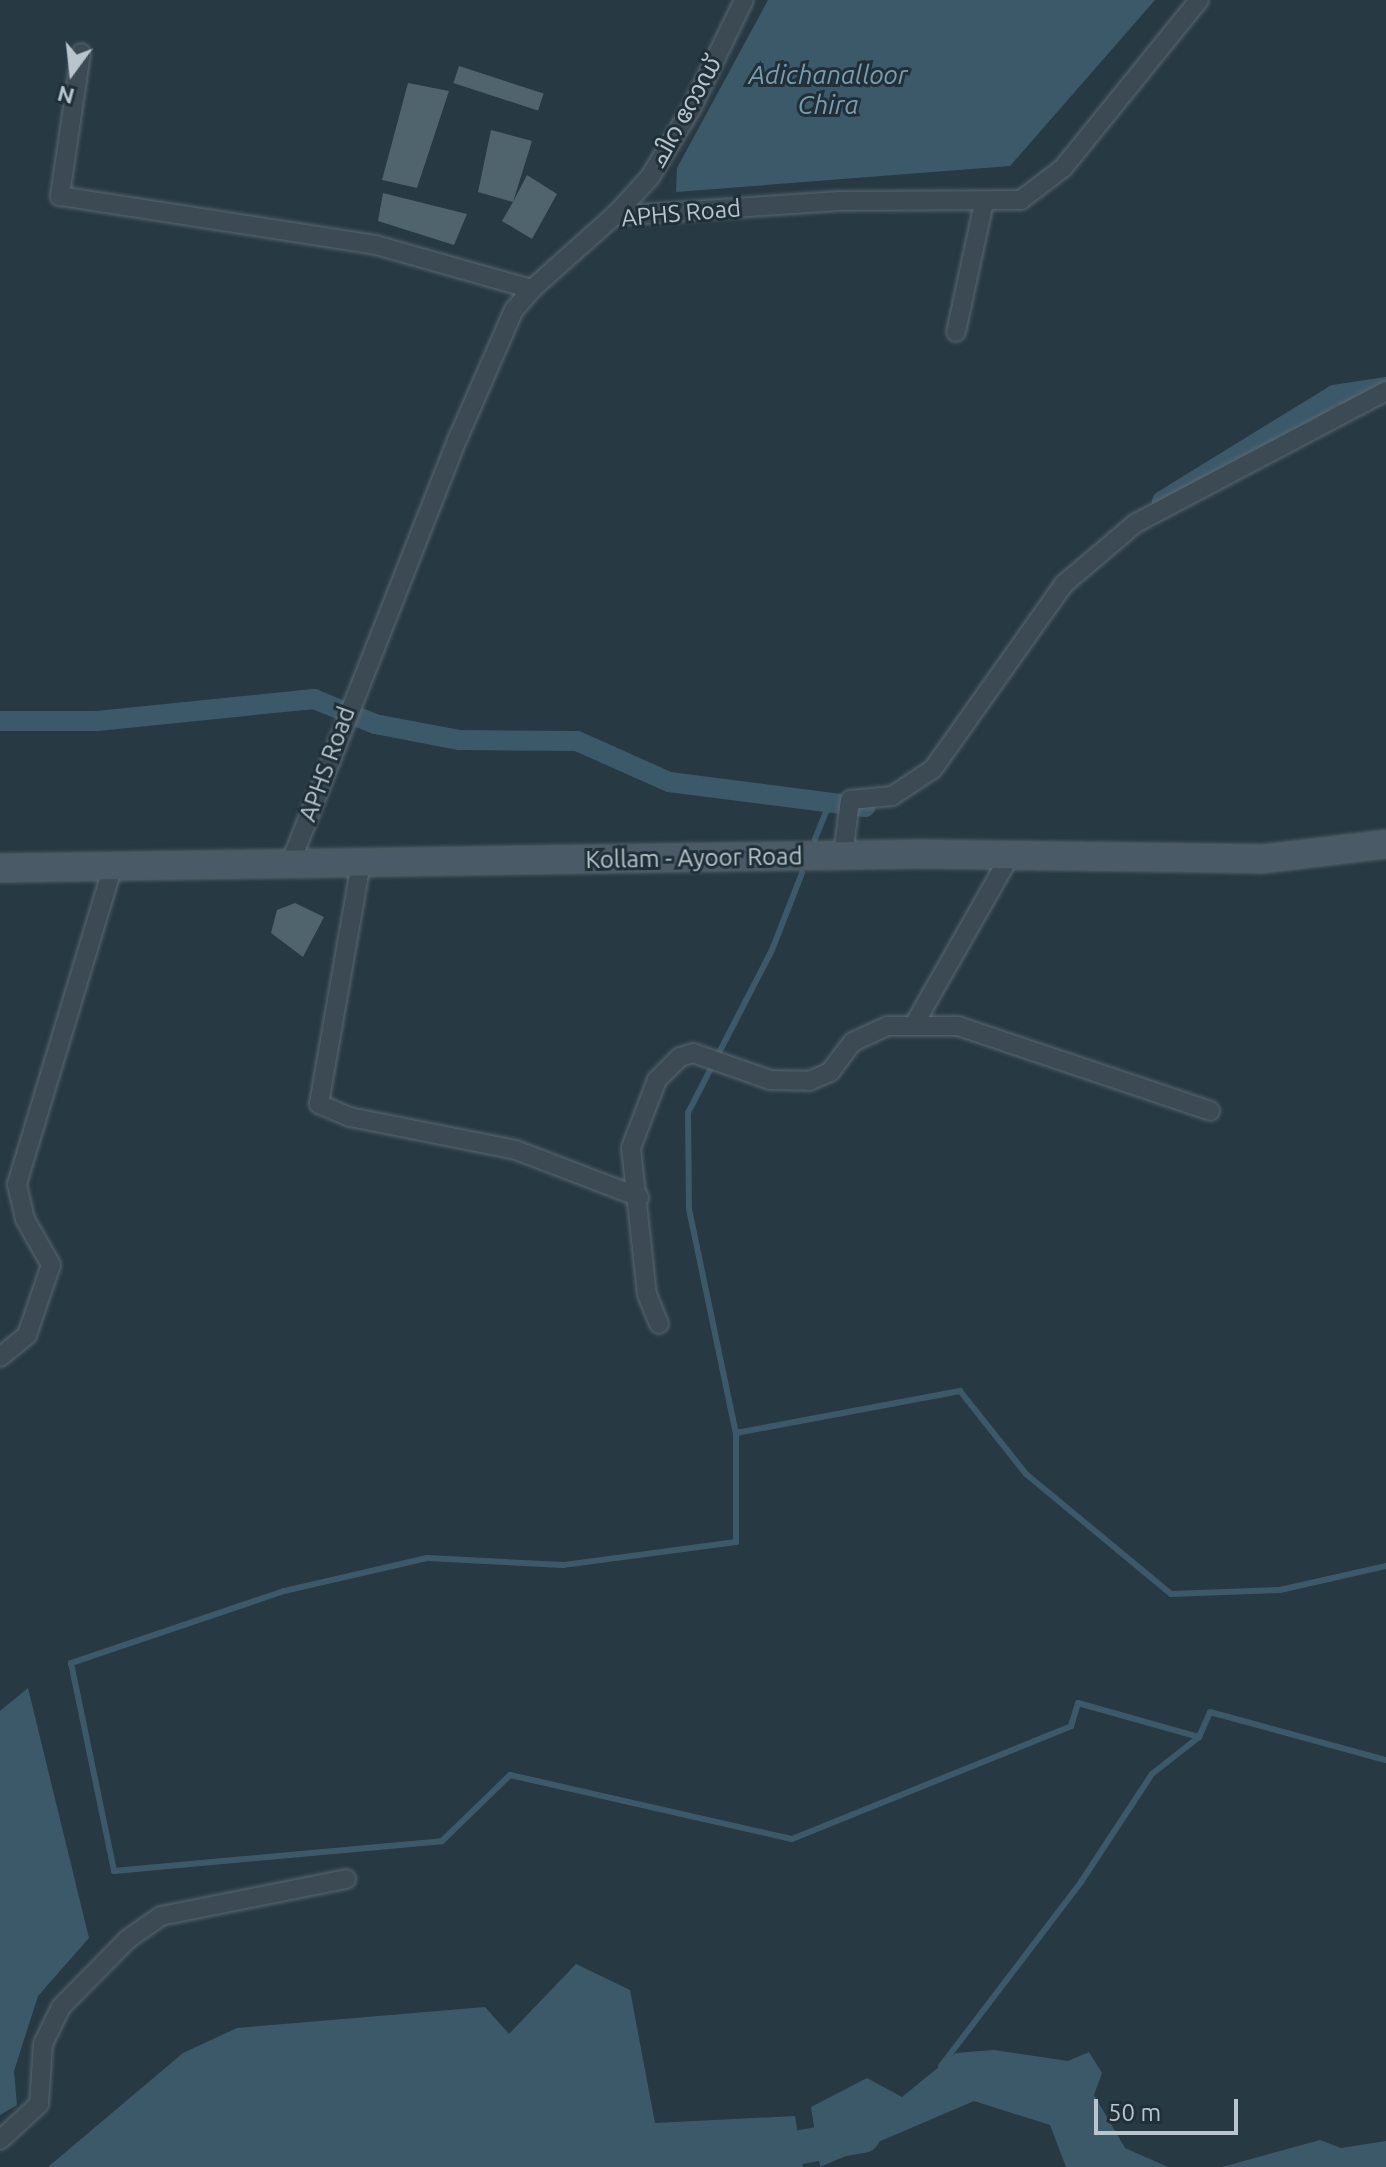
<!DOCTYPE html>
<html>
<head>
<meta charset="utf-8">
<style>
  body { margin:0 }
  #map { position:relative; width:1386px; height:2167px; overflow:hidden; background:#273943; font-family:Ubuntu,"Noto Sans Malayalam",sans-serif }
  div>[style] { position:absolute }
  .water>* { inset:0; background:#3c596a }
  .stream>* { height:6px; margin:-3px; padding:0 3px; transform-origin:3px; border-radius:3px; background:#3c596a }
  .canal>* { height:20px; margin:-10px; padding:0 10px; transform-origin:10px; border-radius:10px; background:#3c596a }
  .river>* { height:34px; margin:-17px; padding:0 17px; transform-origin:17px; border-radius:17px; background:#3c596a }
  .building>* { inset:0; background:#50646e; transform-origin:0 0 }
  .roads { filter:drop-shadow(0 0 2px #5a6870) drop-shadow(0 0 2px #5a6870) }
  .minor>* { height:18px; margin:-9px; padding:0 9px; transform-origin:9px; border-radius:9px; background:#3c4a53 }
  .secondary>* { height:26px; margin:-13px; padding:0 13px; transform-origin:13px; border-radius:13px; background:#4a5a66 }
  span { translate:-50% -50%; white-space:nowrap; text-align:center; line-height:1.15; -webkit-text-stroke:6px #203038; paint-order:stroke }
  .street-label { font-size:24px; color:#b9c5cd }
  .water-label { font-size:26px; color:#7a9caf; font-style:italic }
  .north { position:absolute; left:32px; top:32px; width:80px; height:80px; -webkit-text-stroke:6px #203038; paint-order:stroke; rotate:195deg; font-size:22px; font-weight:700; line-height:32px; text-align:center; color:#b9c5cd }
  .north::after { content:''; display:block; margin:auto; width:28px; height:36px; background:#b9c5cd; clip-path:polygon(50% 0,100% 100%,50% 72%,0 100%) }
  .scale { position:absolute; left:1094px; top:2099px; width:144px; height:36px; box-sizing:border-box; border:4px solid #b9c5cd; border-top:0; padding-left:10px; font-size:24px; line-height:28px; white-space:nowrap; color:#b9c5cd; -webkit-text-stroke:6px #203038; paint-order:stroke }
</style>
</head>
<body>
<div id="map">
  <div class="water">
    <i style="clip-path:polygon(768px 0,1155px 0,1010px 166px,676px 192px,677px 168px)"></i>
    <i style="clip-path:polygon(28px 1688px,89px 1938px,38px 1996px,14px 2071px,17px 2105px,0 2115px,0 1711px)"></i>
    <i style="clip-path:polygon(576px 1964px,630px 1990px,655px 2123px,795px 2116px,803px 2167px,48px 2167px,183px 2053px,237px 2028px,485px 2007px,509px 2034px)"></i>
    <i style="clip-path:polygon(994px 2050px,1068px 2061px,1089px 2052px,1102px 2073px,1094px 2095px,1125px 2148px,1168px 2167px,1066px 2167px,1050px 2125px,974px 2101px,820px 2167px,811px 2107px,867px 2078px,902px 2097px,956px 2053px)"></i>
    <i style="clip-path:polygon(1320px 2140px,1341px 2148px,1386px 2141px,1386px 2167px,1222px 2167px)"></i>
  </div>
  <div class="stream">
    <i style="left:815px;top:839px;width:38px;rotate:-68deg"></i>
    <i style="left:802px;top:873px;width:83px;rotate:111.3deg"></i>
    <i style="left:772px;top:950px;width:183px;rotate:117.3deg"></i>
    <i style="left:688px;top:1113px;width:96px;rotate:89.4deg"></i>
    <i style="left:689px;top:1209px;width:229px;rotate:78.2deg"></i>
    <i style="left:736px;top:1433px;width:109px;rotate:90deg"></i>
    <i style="left:736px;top:1542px;width:175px;rotate:172.4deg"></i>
    <i style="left:563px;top:1565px;width:136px;rotate:-177.1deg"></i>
    <i style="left:427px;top:1558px;width:147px;rotate:167deg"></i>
    <i style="left:284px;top:1591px;width:225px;rotate:161.3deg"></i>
    <i style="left:71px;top:1663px;width:212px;rotate:78.3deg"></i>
    <i style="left:114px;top:1871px;width:329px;rotate:-5.2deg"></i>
    <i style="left:442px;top:1841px;width:95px;rotate:-44.1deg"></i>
    <i style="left:510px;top:1775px;width:289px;rotate:12.8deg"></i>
    <i style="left:792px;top:1839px;width:301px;rotate:-22deg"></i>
    <i style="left:1071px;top:1726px;width:24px;rotate:-73deg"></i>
    <i style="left:1078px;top:1703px;width:126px;rotate:15.7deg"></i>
    <i style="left:1199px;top:1737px;width:27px;rotate:-66deg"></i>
    <i style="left:1210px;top:1712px;width:182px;rotate:15.3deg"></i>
    <i style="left:736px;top:1433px;width:228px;rotate:-10.6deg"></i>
    <i style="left:960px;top:1391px;width:106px;rotate:51.5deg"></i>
    <i style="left:1026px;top:1474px;width:188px;rotate:39.6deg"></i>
    <i style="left:1171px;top:1594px;width:109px;rotate:-2.1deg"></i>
    <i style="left:1280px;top:1590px;width:109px;rotate:-12.8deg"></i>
    <i style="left:941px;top:2066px;width:231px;rotate:-52.7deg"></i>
    <i style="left:1081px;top:1882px;width:129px;rotate:-56.7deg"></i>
    <i style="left:1152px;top:1774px;width:60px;rotate:-38.2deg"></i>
  </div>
  <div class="canal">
    <i style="left:1162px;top:501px;width:202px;rotate:-31.6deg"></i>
    <i style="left:1334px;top:395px;width:53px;rotate:-8.7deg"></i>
    <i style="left:0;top:721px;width:97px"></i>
    <i style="left:97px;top:721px;width:218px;rotate:-5.8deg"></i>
    <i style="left:314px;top:699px;width:66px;rotate:22.3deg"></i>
    <i style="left:375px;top:724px;width:86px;rotate:10.8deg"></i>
    <i style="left:459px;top:740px;width:118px;rotate:0.5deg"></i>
    <i style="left:577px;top:741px;width:101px;rotate:24deg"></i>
    <i style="left:669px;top:782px;width:198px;rotate:7.3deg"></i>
  </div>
  <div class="river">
    <i style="left:690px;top:2167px;width:176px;rotate:-10.2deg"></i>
  </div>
  <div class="building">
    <i style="left:459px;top:66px;width:89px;height:18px;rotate:18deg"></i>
    <i style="clip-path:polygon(408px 83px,449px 91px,417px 188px,382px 180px)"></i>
    <i style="clip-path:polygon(491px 130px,532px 141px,513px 202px,527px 175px,557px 194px,532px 239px,502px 221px,513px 202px,478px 192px)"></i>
    <i style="clip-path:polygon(383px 193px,467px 214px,454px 245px,378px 221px)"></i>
    <i style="clip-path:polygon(295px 903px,324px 917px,303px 957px,271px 933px,277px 910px)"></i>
  </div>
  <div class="roads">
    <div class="minor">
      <i style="left:81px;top:53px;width:145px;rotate:98.4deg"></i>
      <i style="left:60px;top:196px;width:320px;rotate:8.8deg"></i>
      <i style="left:376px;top:245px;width:162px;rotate:15.8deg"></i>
      <i style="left:614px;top:216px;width:53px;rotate:-47.3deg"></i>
      <i style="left:650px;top:177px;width:79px;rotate:-58.9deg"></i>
      <i style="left:691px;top:109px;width:121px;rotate:-64.1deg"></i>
      <i style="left:956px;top:332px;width:132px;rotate:-77.8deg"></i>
      <i style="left:843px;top:855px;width:55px;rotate:-82.7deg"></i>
      <i style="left:850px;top:800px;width:42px;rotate:-5.4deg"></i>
      <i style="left:892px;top:796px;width:49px;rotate:-33.4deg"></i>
      <i style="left:933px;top:769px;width:227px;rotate:-54.7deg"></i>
      <i style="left:1064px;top:584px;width:94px;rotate:-40.3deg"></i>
      <i style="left:1136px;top:523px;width:283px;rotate:-27.8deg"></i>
      <i style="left:361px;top:863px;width:245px;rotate:99.9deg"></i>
      <i style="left:319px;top:1104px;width:34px;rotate:23deg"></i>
      <i style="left:350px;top:1117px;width:169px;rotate:11.2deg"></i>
      <i style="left:516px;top:1150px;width:132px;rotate:20.9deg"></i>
      <i style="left:290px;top:864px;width:458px;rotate:-68.5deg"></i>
      <i style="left:458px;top:438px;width:140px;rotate:-66.4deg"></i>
      <i style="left:514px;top:310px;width:28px;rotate:-49deg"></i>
      <i style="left:532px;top:289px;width:110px;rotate:-41.7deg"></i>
      <i style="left:614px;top:216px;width:226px;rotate:-3.8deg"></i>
      <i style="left:840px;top:201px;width:181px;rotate:-0.3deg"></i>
      <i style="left:1021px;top:200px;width:53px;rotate:-37.3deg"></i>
      <i style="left:1063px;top:168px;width:216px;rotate:-51deg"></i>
      <i style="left:915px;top:1023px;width:192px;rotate:-60.4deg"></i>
      <i style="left:659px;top:1324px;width:31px;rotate:-112deg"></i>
      <i style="left:647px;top:1295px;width:148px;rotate:-96.2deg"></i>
      <i style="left:631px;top:1148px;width:73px;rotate:-69.1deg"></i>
      <i style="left:657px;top:1080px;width:33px;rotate:-45deg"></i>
      <i style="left:680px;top:1057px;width:14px;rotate:-17deg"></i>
      <i style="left:693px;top:1053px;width:82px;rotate:19.3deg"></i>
      <i style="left:770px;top:1080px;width:39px;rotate:1deg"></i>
      <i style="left:809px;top:1081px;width:23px;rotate:-23deg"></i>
      <i style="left:830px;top:1072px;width:38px;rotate:-53deg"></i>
      <i style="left:853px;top:1042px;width:38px;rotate:-25deg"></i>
      <i style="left:888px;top:1026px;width:70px"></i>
      <i style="left:958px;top:1026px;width:266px;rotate:18.6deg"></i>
      <i style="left:0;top:1357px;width:35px;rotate:-39deg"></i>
      <i style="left:27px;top:1335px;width:74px;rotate:-71.1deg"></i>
      <i style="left:51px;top:1265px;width:53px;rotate:-119.5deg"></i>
      <i style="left:25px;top:1219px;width:36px;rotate:-103deg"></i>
      <i style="left:17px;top:1184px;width:331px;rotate:-73.2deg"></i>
      <i style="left:0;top:2140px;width:53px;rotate:-42.7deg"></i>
      <i style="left:39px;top:2104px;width:60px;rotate:-86.2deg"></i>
      <i style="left:43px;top:2044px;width:41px;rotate:-64.1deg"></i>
      <i style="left:61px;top:2007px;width:95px;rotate:-45.4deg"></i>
      <i style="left:128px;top:1939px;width:40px;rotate:-34.9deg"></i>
      <i style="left:161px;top:1916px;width:189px;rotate:-11.3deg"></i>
    </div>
    <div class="secondary">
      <i style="left:0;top:868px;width:920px;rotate:-0.87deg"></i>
      <i style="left:920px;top:854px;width:341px;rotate:0.8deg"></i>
      <i style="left:1261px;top:859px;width:126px;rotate:-6.8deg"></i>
    </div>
  </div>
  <div class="street-label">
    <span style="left:685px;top:112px;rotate:-61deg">ചിറ റോഡ്</span>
    <span style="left:681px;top:213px;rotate:-5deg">APHS Road</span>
    <span style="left:327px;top:764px;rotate:-70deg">APHS Road</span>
    <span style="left:694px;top:858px;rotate:-1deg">Kollam - Ayoor Road</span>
  </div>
  <div class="water-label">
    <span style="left:828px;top:90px">Adichanalloor<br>Chira</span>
  </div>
  <div class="north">N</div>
  <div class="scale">50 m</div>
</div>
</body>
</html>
